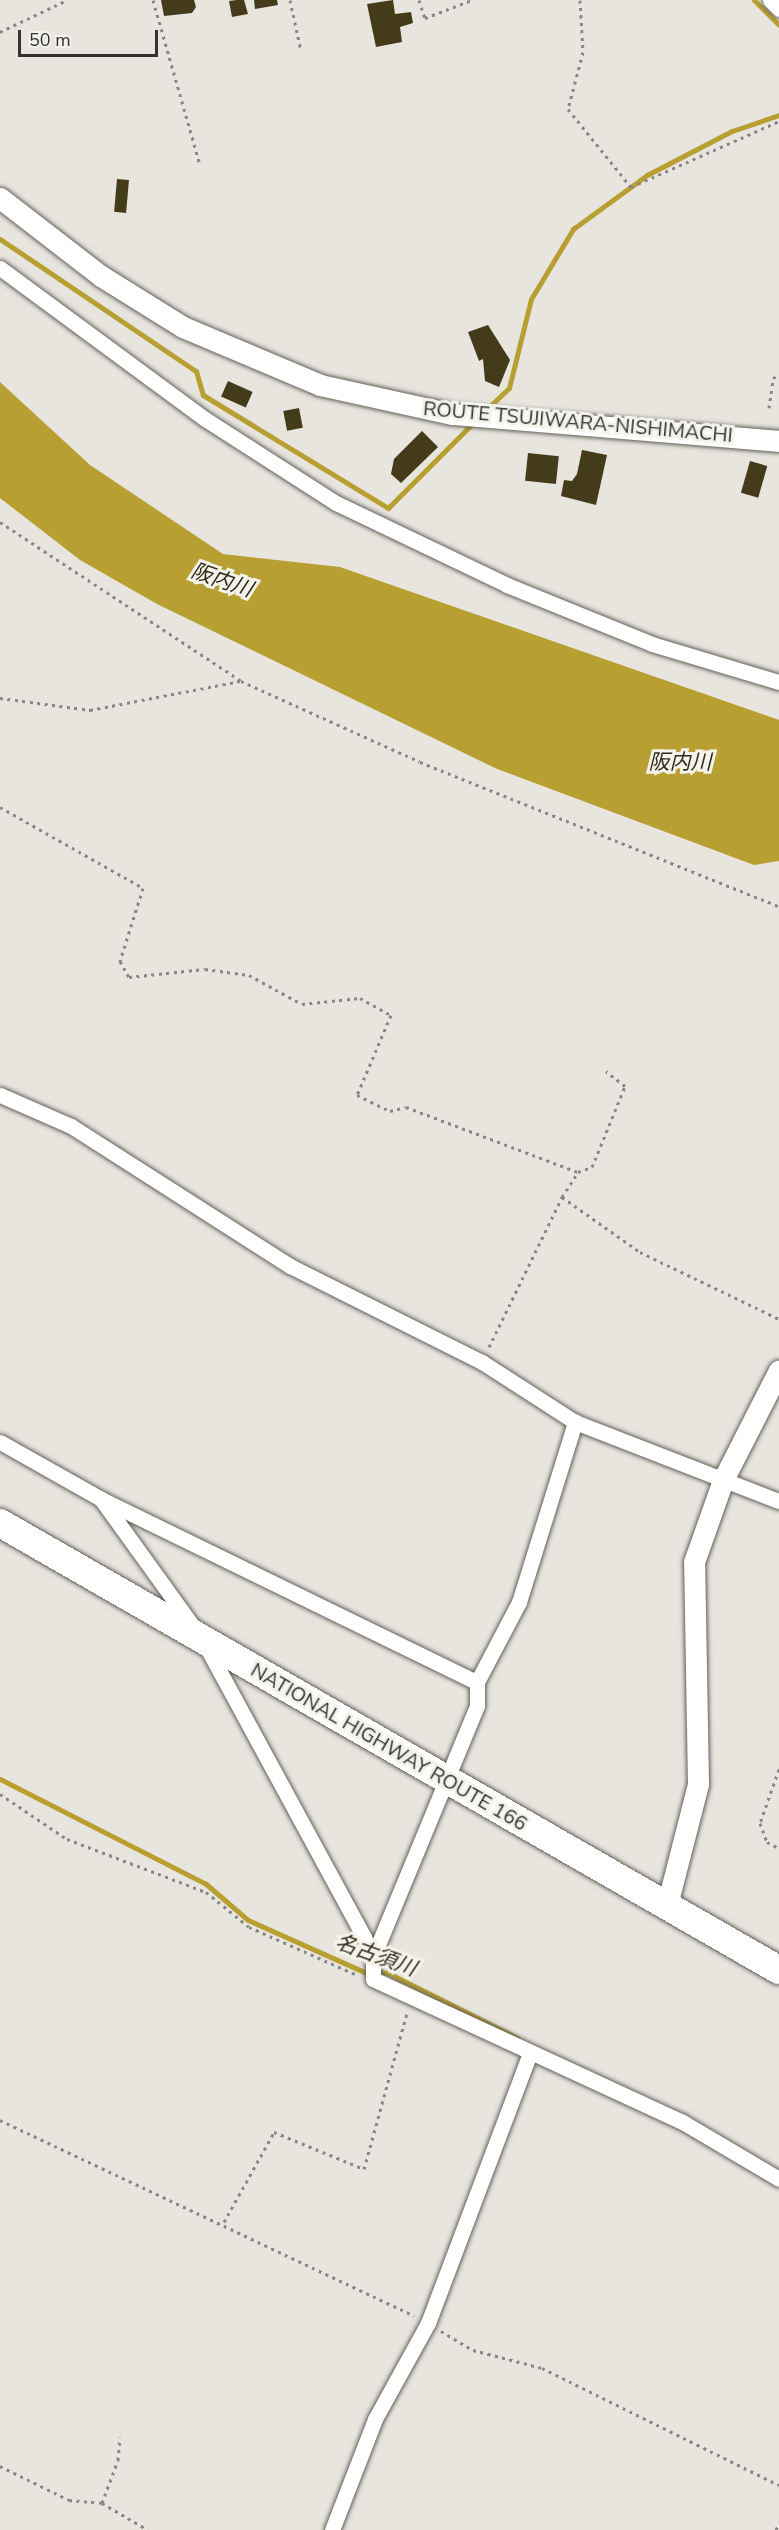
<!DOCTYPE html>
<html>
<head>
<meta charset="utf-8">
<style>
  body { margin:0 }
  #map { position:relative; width:779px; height:2530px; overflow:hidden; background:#e7e5de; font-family:"Nunito Sans","Noto Sans JP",sans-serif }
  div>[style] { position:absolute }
  .water>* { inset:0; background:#b89f32 }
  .stream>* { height:5px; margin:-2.5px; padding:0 2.5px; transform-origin:2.5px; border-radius:2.5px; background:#b89f32 }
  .building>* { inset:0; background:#443b1a; transform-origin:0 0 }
  .path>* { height:3px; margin-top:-1.5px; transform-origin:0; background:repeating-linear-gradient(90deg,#888782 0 3px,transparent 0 7.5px) }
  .roads { filter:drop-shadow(0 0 2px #62615a) drop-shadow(0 0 2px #62615a) }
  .street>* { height:15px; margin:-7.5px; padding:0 7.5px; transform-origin:7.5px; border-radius:7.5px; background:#fff }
  .secondary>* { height:21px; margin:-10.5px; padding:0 10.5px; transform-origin:10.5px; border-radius:10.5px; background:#fff }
  .highway>* { height:28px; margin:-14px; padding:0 14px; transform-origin:14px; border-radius:14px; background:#fff }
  span { translate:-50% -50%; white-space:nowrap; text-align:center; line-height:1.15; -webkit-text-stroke:6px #f4f3eb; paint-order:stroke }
  .street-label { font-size:20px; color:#33322f }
  .water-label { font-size:21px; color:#2f2a18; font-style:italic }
  .scale { position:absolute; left:18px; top:30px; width:140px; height:27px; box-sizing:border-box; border:3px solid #33322f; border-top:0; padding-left:8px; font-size:18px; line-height:21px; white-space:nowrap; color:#33322f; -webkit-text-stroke:4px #f4f3eb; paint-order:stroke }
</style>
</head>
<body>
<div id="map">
  <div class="water">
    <i style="clip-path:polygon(0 382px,90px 465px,223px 554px,340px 567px,779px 720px,779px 861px,754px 865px,497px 769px,157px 604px,80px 560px,0 498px)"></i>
  </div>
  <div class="stream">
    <i style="left:754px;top:0;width:35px;rotate:45deg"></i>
    <i style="left:0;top:239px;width:236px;rotate:34deg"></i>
    <i style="left:196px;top:371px;width:25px;rotate:74deg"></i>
    <i style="left:203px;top:395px;width:217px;rotate:31.4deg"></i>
    <i style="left:388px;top:508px;width:123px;rotate:-45deg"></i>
    <i style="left:486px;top:410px;width:32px;rotate:-44deg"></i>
    <i style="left:509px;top:388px;width:92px;rotate:-76.1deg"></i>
    <i style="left:531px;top:299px;width:82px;rotate:-59deg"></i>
    <i style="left:573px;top:229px;width:92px;rotate:-36.1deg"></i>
    <i style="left:647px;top:175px;width:96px;rotate:-27.4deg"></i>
    <i style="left:732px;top:131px;width:50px;rotate:-18.8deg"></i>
    <i style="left:0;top:1779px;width:231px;rotate:27deg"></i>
    <i style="left:206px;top:1884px;width:55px;rotate:40.6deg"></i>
    <i style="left:248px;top:1920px;width:127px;rotate:24.1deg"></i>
    <i style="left:364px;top:1972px;width:24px;rotate:2deg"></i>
    <i style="left:388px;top:1973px;width:145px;rotate:26.6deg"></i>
  </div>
  <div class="building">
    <i style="clip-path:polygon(161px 0,194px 0,196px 7px,192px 13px,164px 16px)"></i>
    <i style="clip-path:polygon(237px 0,244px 0,248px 14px,232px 17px,229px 1px)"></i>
    <i style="clip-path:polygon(254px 0,277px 0,278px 5px,255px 9px)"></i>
    <i style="clip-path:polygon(393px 0,395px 14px,411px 12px,413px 23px,400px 27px,402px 42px,376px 47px,367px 4px)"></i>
    <i style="left:117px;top:179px;width:12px;height:33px;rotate:5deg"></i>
    <i style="clip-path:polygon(488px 325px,510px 360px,499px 387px,485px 381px,483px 359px,479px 361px,468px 332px)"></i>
    <i style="left:228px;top:381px;width:27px;height:17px;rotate:24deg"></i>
    <i style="left:299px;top:408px;width:20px;height:16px;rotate:79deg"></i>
    <i style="clip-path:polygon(422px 431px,438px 447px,401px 483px,391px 474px,394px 459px)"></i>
    <i style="clip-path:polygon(582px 450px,607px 455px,596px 505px,561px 496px,564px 480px,572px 481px,577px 474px)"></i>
    <i style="left:528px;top:453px;width:31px;height:28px;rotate:6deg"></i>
    <i style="left:750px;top:461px;width:18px;height:33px;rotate:16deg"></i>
  </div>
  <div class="path">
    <i style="left:153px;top:0;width:172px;rotate:74.1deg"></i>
    <i style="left:290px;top:0;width:52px;rotate:77.8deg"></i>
    <i style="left:419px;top:0;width:19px;rotate:72deg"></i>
    <i style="left:425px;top:18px;width:50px;rotate:-21deg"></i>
    <i style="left:580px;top:0;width:52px;rotate:86.7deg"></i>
    <i style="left:583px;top:52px;width:59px;rotate:104.7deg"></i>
    <i style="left:568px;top:109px;width:100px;rotate:51.1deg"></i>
    <i style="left:631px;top:187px;width:162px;rotate:-24deg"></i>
    <i style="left:0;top:32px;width:74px;rotate:-25.5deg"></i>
    <i style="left:769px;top:408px;width:30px;rotate:-82deg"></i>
    <i style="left:773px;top:378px;width:7px;rotate:-27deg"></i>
    <i style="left:0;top:522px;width:289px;rotate:33.4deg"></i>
    <i style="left:241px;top:681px;width:196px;rotate:24.3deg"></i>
    <i style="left:420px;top:762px;width:387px;rotate:21.9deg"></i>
    <i style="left:0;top:698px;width:91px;rotate:7.6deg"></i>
    <i style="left:90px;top:710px;width:154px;rotate:-10.9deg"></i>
    <i style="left:0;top:807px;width:164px;rotate:29.5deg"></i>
    <i style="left:143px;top:888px;width:77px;rotate:107.5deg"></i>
    <i style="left:120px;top:961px;width:18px;rotate:61deg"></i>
    <i style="left:129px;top:977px;width:76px;rotate:-6deg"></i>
    <i style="left:205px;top:969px;width:44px;rotate:7.8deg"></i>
    <i style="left:249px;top:975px;width:60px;rotate:28.7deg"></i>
    <i style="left:302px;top:1004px;width:58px;rotate:-5.9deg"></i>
    <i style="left:360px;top:998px;width:35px;rotate:29deg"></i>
    <i style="left:391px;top:1015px;width:87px;rotate:113deg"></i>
    <i style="left:357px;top:1095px;width:37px;rotate:26deg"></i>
    <i style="left:390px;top:1111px;width:16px;rotate:-14deg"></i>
    <i style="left:406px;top:1107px;width:184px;rotate:20.7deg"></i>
    <i style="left:562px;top:1197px;width:95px;rotate:35.2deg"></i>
    <i style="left:640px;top:1252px;width:154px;rotate:25.7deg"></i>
    <i style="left:489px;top:1347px;width:167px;rotate:-64deg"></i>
    <i style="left:562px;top:1197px;width:30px;rotate:-57deg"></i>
    <i style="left:578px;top:1172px;width:15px;rotate:-20deg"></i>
    <i style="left:592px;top:1167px;width:87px;rotate:-67.8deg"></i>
    <i style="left:625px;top:1086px;width:24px;rotate:-142deg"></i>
    <i style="left:779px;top:1769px;width:57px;rotate:109.4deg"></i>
    <i style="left:760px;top:1823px;width:20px;rotate:70deg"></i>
    <i style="left:767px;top:1842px;width:13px;rotate:27deg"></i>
    <i style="left:0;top:1794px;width:81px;rotate:33.9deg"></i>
    <i style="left:67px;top:1839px;width:149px;rotate:20.9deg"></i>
    <i style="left:206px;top:1892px;width:55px;rotate:39.1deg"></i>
    <i style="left:249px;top:1927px;width:118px;rotate:24deg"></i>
    <i style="left:0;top:2120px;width:458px;rotate:25.3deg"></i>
    <i style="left:224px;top:2222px;width:103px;rotate:-60.9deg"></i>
    <i style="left:274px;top:2132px;width:97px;rotate:22.3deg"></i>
    <i style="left:364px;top:2169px;width:162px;rotate:-74.6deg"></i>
    <i style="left:441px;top:2331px;width:37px;rotate:31deg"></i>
    <i style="left:473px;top:2350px;width:71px;rotate:14.6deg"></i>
    <i style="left:542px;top:2368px;width:264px;rotate:26.3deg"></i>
    <i style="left:0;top:2466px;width:77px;rotate:26.2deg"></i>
    <i style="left:69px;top:2500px;width:33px;rotate:5deg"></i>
    <i style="left:102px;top:2503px;width:53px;rotate:30.4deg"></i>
    <i style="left:102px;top:2503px;width:46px;rotate:-69.6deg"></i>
    <i style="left:118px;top:2460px;width:23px;rotate:-85deg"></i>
    <i style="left:776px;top:2530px;width:8px;rotate:-67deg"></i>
  </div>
  <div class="roads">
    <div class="street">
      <i style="left:770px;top:0;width:13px;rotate:45deg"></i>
      <i style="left:0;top:268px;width:255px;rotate:36.4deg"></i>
      <i style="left:205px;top:419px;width:156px;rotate:32.7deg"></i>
      <i style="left:336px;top:503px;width:190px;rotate:25.6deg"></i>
      <i style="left:507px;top:585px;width:157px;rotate:22.1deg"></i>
      <i style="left:652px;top:644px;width:133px;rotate:16.7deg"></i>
      <i style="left:0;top:1095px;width:77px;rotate:23.6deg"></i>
      <i style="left:71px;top:1126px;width:260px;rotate:32.6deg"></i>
      <i style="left:290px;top:1266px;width:215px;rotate:26.6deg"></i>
      <i style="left:482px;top:1362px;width:111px;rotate:32.8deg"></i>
      <i style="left:575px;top:1422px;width:219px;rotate:21.2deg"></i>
      <i style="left:0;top:1442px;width:116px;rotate:29.4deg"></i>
      <i style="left:101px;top:1499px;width:418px;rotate:26deg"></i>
      <i style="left:101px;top:1499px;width:159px;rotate:54.2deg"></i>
      <i style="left:207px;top:1648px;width:329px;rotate:61.5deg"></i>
      <i style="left:364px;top:1937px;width:22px;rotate:66deg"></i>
      <i style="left:373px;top:1957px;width:22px;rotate:90deg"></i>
      <i style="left:373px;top:1979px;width:339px;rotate:24.8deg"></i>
      <i style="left:681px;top:2121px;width:114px;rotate:30.6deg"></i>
      <i style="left:373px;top:1957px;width:272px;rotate:-67.5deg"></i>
      <i style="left:477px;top:1706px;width:24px;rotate:-90deg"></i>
      <i style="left:477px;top:1682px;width:90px;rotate:-62.3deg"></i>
      <i style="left:519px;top:1602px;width:189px;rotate:-72.7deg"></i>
      <i style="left:332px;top:2530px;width:119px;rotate:-68.8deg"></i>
      <i style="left:375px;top:2419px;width:110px;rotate:-61.1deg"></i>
      <i style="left:428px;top:2323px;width:289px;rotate:-69.3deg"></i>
    </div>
    <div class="secondary">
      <i style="left:0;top:198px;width:128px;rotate:37.7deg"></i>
      <i style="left:101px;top:276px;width:97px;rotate:31.9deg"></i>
      <i style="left:183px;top:327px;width:149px;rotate:22.9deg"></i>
      <i style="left:320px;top:385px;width:135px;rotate:12.4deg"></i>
      <i style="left:452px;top:414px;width:328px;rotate:4.7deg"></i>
      <i style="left:667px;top:1905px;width:125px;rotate:-75.6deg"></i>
      <i style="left:698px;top:1784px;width:222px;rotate:-91deg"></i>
      <i style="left:694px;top:1562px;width:87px;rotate:-70.5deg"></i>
      <i style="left:723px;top:1480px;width:123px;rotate:-63deg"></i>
    </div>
    <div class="highway">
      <i style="left:0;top:1523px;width:898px;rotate:29.85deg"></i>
    </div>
  </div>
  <div class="street-label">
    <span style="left:578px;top:422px;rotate:5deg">ROUTE TSUJIWARA-NISHIMACHI</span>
    <span style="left:389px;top:1747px;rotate:30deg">NATIONAL HIGHWAY ROUTE 166</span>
  </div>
  <div class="water-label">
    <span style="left:222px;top:580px;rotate:19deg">阪内川</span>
    <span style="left:680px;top:762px">阪内川</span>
    <span style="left:376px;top:1955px;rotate:20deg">名古須川</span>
  </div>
  <div class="scale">50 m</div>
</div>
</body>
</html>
